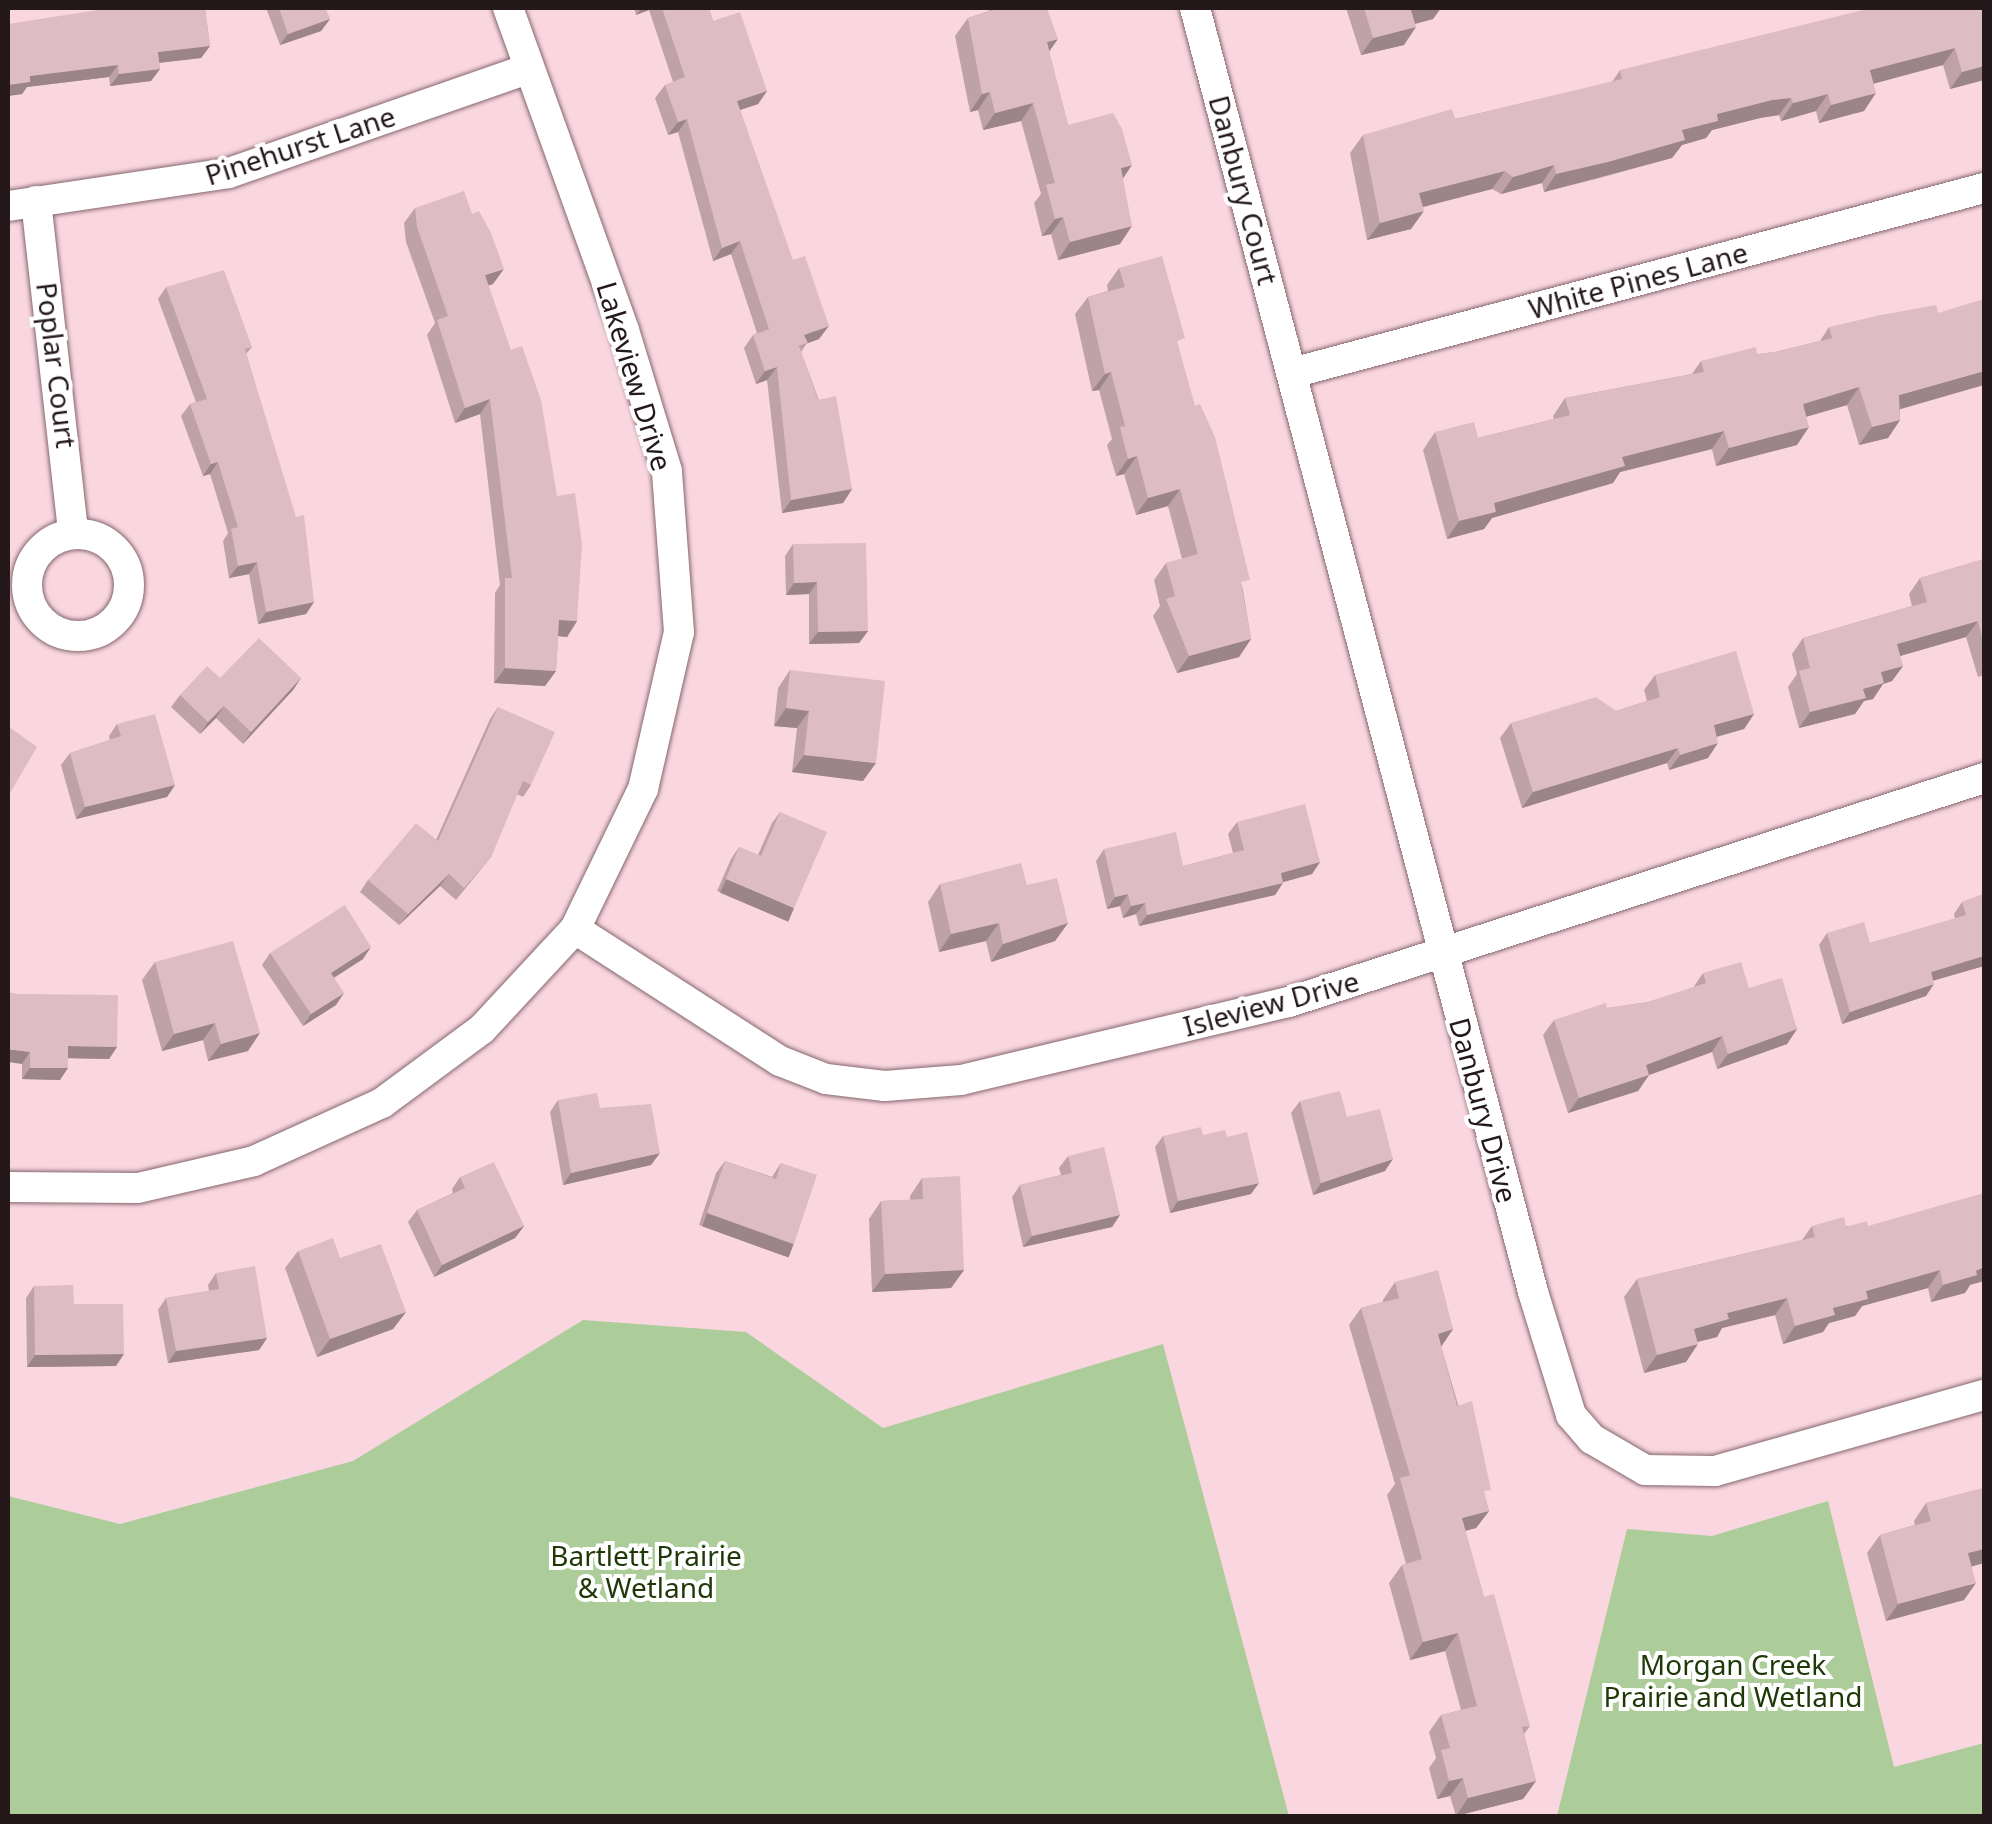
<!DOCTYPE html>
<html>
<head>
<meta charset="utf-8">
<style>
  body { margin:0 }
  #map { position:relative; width:1992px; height:1824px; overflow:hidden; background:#fad7e0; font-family:"Noto Sans",sans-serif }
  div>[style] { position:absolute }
  .green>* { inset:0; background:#accc99 }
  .roads { filter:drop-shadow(0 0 2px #85676f) drop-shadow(0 0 2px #85676f) }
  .minor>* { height:30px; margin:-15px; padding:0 15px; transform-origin:15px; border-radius:15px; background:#fff }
  .minor>.ring { margin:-15px; padding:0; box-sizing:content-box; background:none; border:30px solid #fff; border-radius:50% }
  .wall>* { inset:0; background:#bfa2a9 }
  .shaded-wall>* { inset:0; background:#9b848a; transform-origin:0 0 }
  .building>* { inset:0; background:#debcc5 }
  span { translate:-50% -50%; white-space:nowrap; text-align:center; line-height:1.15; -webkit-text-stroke:8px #fff; paint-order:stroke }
  .street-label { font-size:28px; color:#24181b }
  .park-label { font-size:28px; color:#1e3808 }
  .frame { position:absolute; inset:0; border:10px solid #24181b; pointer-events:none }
</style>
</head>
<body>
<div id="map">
  <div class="green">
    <i style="clip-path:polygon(583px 1320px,746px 1332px,883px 1428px,1163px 1344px,1289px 1816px,8px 1816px,8px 1496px,120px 1524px,353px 1461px)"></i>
    <i style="clip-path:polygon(1828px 1501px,1894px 1767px,1984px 1743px,1984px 1816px,1557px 1816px,1627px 1529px,1712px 1536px)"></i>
  </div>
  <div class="roads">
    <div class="minor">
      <i style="left:1195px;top:8px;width:1328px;rotate:75.25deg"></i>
      <i style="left:1533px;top:1292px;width:129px;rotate:72.8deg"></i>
      <i style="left:1571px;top:1415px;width:32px;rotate:49deg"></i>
      <i style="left:1592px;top:1439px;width:61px;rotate:30.3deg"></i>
      <i style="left:1645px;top:1470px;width:70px;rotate:0.8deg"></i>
      <i style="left:1715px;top:1471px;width:280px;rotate:-15.8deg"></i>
      <i style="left:36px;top:201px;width:330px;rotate:83.6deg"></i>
      <i style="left:8px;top:206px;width:223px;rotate:-8.5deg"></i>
      <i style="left:229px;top:173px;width:316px;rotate:-19.2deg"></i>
      <i style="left:1292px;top:373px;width:716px;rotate:-14.97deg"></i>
      <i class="ring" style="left:27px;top:534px;width:72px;height:72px"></i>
      <i style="left:575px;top:929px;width:244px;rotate:32.8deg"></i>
      <i style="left:780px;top:1061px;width:49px;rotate:21.4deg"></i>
      <i style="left:826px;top:1079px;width:59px;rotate:6.8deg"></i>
      <i style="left:885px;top:1086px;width:76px;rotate:-4.5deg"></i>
      <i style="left:961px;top:1080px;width:337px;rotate:-13.4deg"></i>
      <i style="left:1289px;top:1002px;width:730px;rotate:-17.86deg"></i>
      <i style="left:8px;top:1187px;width:130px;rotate:0.4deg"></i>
      <i style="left:138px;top:1188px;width:119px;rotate:-13.1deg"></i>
      <i style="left:254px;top:1161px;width:141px;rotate:-24.4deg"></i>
      <i style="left:382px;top:1103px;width:124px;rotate:-36.5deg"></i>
      <i style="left:482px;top:1029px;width:137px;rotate:-47.1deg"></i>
      <i style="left:575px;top:929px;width:156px;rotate:-64.1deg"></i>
      <i style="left:643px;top:789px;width:161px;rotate:-77.1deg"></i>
      <i style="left:679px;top:632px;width:161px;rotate:-94.3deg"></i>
      <i style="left:667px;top:471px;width:147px;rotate:-107deg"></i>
      <i style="left:624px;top:330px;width:342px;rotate:-109.8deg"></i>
    </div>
  </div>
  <div class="wall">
    <i style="clip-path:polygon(105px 8px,205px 8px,210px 46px,201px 58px,159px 63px,160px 69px,151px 81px,110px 86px,109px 77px,27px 87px,22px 94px,8px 96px)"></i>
    <i style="clip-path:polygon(266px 8px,325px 8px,330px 19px,321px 31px,280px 45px)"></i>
    <i style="clip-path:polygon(634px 8px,709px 8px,713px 21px,767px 91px,758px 104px,740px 110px,819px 339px,807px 343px,801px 352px,852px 489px,843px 503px,782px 513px,767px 380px,756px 384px,744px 348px,753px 335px,757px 333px,731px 254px,713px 261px,678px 132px,668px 135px,655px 98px,665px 85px,673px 82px,649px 10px,636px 15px)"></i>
    <i style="clip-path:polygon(991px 8px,1047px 8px,1049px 52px,1068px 125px,1123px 178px,1120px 244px,1058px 260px,1051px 234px,1042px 236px,1034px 203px,1041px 194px,1021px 121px,983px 130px,978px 110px,970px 112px,955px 36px,968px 18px,989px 11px)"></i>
    <i style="clip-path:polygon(1346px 8px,1441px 8px,1433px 19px,1415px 24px,1404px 45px,1361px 55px)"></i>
    <i style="clip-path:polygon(1984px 8px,1984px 80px,1950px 89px,1943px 65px,1873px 83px,1864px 111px,1819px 123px,1816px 111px,1781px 121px,1779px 115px,1760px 118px,1712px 130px,1706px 138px,1682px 145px,1672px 158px,1596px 179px,1544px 192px,1542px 183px,1501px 194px,1492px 189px,1423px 207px,1411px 229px,1367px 240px,1350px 153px,1363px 135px,1455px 119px,1612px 82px,1620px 70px)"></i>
    <i style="clip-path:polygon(415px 208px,493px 284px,488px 285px,577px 621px,567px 637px,558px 636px,556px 671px,545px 686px,494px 683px,495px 593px,500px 585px,480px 414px,455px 423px,427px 335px,435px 323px,406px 242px,404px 223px)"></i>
    <i style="clip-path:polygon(1119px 268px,1178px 348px,1243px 590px,1251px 639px,1239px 657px,1177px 673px,1153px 616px,1160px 606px,1154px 580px,1166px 563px,1182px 559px,1168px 506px,1136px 515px,1124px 474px,1116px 476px,1107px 445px,1112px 439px,1099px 390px,1092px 391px,1075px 314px,1088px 297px,1108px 291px,1107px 285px)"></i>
    <i style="clip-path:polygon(166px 287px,252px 347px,246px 354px,314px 602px,306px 614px,258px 624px,249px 574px,229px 578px,223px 541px,228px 533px,210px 474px,203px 476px,181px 416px,190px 404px,196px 402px,158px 299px)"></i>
    <i style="clip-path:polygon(1829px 327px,1900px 409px,1900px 420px,1888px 438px,1859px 445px,1847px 405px,1806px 417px,1797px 445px,1716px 466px,1712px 449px,1620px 472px,1613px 483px,1492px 518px,1484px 529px,1447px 539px,1423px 450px,1435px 432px,1478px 438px,1554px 419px,1553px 416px,1565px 398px,1692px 374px,1701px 361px,1775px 352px,1820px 341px)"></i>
    <i style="clip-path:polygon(793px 544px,868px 631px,859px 643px,809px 644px,809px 594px,786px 595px,785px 556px)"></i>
    <i style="clip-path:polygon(1984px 559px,1984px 675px,1978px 677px,1966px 637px,1900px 656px,1903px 666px,1892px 681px,1883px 684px,1873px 699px,1864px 701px,1855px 714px,1799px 728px,1788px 687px,1797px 674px,1792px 654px,1803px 638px,1912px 606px,1909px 594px,1920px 578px)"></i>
    <i style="clip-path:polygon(790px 670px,863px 781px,792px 772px,797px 728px,774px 726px,778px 688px)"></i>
    <i style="clip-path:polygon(1655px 675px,1754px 714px,1744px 729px,1717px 737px,1708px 758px,1669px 770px,1667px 763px,1522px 808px,1500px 738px,1511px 723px,1616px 711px,1647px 701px,1644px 690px)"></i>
    <i style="clip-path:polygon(301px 678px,293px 690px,243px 744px,216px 718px,200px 734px,171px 707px,180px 695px)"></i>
    <i style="clip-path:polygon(498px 707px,531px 785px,523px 797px,517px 794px,491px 857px,456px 900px,440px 886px,399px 925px,360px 892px,368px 880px,436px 840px,490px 719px)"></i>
    <i style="clip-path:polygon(117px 724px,175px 785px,167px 797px,76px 819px,61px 765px,70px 753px,110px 740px,109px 736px)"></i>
    <i style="clip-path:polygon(780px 812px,786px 920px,717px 891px,731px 859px,739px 847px,758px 855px,772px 823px)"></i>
    <i style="clip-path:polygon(1237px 822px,1320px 862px,1312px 874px,1283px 882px,1275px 895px,1139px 926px,1136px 914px,1123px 918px,1120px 906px,1107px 909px,1096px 861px,1104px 849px,1183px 866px,1233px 853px,1228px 834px)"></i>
    <i style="clip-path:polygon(940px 884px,1027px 885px,1068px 923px,1055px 941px,991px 962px,986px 941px,939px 952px,928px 902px)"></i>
    <i style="clip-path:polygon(1984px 894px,1984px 966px,1933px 980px,1926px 996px,1842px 1024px,1819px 945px,1827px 933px,1870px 943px,1955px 919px,1954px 914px,1962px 902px)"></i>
    <i style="clip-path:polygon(270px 953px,363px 959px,334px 978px,336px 1005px,303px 1026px,262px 965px)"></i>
    <i style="clip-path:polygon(155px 962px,248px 1051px,208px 1061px,203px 1040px,162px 1051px,142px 980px)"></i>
    <i style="clip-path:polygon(1703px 973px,1749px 988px,1797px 1029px,1787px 1044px,1717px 1069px,1712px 1052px,1649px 1075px,1638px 1091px,1568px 1113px,1543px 1035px,1554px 1020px,1607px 1008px,1648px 1002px,1693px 988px)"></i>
    <i style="clip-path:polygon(8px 992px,117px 1047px,109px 1059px,68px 1058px,60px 1080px,22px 1079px,22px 1064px)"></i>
    <i style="clip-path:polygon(558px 1100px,651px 1165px,563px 1185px,550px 1112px)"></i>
    <i style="clip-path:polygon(1300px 1101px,1347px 1117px,1385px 1171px,1313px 1195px,1291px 1113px)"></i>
    <i style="clip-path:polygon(1203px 1135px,1227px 1137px,1251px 1194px,1170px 1213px,1155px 1147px,1163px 1136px)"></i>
    <i style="clip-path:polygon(1068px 1156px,1120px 1215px,1112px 1227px,1023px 1247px,1012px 1197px,1020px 1185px,1061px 1175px,1059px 1168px)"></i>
    <i style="clip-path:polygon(725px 1161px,772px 1177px,781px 1163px,794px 1244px,785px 1256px,699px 1225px,716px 1173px)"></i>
    <i style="clip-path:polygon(460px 1177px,524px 1226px,515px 1238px,434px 1277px,408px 1222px,417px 1210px,453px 1193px,452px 1189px)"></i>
    <i style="clip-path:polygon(922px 1178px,964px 1270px,951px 1288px,872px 1292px,869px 1219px,881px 1201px,910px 1200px,910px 1196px)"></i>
    <i style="clip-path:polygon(1812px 1226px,1868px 1226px,1970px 1285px,1965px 1293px,1931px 1302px,1928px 1288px,1862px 1306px,1855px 1316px,1829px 1323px,1823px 1332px,1783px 1344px,1775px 1315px,1722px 1328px,1717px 1337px,1697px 1342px,1686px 1362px,1644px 1373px,1624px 1297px,1637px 1279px,1802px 1240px)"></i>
    <i style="clip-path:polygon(298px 1251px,340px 1258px,406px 1312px,393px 1329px,317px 1357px,285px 1268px)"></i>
    <i style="clip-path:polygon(216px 1273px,267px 1338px,259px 1350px,168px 1363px,158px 1310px,166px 1298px,209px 1291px,208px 1285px)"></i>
    <i style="clip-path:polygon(1395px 1282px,1453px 1329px,1441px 1346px,1489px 1511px,1476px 1528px,1465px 1531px,1484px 1597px,1530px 1726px,1524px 1734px,1536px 1781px,1523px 1799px,1456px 1816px,1450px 1796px,1437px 1799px,1429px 1768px,1436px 1758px,1429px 1732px,1441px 1715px,1461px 1710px,1445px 1651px,1410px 1660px,1389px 1583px,1402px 1565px,1406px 1564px,1387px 1495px,1395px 1484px,1349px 1325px,1361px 1308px,1383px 1302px,1383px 1300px)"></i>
    <i style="clip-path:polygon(34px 1286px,74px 1304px,116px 1366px,27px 1367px,26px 1298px)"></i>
    <i style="clip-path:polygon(1984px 1488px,1984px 1563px,1972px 1566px,1964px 1600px,1886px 1621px,1867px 1553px,1880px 1535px,1915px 1525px,1914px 1521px,1926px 1503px)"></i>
  </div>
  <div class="shaded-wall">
    <i style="clip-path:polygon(642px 8px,651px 8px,649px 10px,636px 15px)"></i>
    <i style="clip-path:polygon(1423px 8px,1441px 8px,1433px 19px,1399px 28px,1411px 10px)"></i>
    <i style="clip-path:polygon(330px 19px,321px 31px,280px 45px,288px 34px)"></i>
    <i style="clip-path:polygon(1416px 27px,1404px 45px,1361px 55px,1373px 38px)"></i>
    <i style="clip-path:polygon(1058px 39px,1046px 56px,1047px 42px)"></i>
    <i style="clip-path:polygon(210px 46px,201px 58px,149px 64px,158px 52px)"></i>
    <i style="clip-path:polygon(1955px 48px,1943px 65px,1858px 88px,1870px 70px)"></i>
    <i style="clip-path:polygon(118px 65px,109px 77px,27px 87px,22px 94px,8px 96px,8px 85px,30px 76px)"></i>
    <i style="clip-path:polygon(1984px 66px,1984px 80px,1950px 89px,1962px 72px)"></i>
    <i style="clip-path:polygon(160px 69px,151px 81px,110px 86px,119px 74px)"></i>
    <i style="clip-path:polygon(767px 91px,758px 104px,728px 114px,737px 101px)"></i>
    <i style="clip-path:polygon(990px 92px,978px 110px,970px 112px,982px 94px)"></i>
    <i style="clip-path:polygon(1876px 93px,1864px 111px,1819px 123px,1831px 105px)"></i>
    <i style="clip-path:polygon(1828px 94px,1816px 111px,1781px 121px,1793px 103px)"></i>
    <i style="clip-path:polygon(1791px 98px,1779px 115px,1760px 118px,1712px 130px,1706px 138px,1682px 145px,1672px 158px,1544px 192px,1556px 174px,1682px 130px,1717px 114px,1772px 100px)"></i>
    <i style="clip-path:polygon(1033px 103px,1021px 121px,983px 130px,995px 113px)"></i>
    <i style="clip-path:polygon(687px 119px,678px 132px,668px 135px,678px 122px)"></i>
    <i style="clip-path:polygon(1132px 165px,1120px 183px,1121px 168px)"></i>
    <i style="clip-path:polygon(1554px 165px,1542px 183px,1501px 194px,1513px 177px)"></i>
    <i style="clip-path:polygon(1505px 171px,1492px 189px,1407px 211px,1419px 193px)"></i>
    <i style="clip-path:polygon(1424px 211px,1411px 229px,1367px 240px,1380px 223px)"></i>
    <i style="clip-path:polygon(1063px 217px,1051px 234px,1042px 236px,1055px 219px)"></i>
    <i style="clip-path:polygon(1132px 226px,1120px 244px,1058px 260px,1070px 242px)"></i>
    <i style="clip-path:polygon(740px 241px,731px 254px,713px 261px,722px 248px)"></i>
    <i style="clip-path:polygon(504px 269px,493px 284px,474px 290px,485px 275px)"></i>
    <i style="clip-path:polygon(829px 326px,819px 339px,795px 348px,804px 335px)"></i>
    <i style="clip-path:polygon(777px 367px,767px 380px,756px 384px,765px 371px)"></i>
    <i style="clip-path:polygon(1984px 371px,1984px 385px,1887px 413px,1899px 395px)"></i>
    <i style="clip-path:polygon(1111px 372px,1099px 390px,1092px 391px,1105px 374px)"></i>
    <i style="clip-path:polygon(1859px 387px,1847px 405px,1791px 421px,1803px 404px)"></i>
    <i style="clip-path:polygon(490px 399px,480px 414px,455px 423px,465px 408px)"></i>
    <i style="clip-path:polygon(1900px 420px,1888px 438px,1859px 445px,1872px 427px)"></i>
    <i style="clip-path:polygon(1809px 427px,1797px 445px,1716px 466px,1729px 448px)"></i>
    <i style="clip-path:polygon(1724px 431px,1712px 449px,1620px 472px,1613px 483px,1492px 518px,1484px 529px,1447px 539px,1459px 521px,1494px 503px,1622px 457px)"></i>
    <i style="clip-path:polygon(1137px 456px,1124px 474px,1116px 476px,1128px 459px)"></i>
    <i style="clip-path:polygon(218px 462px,210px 474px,203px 476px,211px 464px)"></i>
    <i style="clip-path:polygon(852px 489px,843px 503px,782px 513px,791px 500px)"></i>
    <i style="clip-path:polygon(1180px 489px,1168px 506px,1136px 515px,1148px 498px)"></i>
    <i style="clip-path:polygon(257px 562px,249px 574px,229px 578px,238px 566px)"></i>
    <i style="clip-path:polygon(817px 582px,809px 594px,786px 595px,794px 583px)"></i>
    <i style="clip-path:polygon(314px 602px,306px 614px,258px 624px,266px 612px)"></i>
    <i style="clip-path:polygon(559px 620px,577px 621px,567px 637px,548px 635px)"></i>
    <i style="clip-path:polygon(1978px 621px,1966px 637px,1886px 660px,1897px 644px)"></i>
    <i style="clip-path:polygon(868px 631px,859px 643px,809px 644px,818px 632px)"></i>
    <i style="clip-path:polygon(1251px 639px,1239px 657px,1177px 673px,1189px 656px)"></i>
    <i style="clip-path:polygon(1903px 666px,1892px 681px,1883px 684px,1873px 699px,1864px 701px,1855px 714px,1799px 728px,1810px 712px,1863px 689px,1881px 672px)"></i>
    <i style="clip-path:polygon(505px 668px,556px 671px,545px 686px,494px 683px)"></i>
    <i style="clip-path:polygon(301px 678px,293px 690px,243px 744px,251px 732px)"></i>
    <i style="clip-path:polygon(224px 706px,216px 718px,200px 734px,208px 722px)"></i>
    <i style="clip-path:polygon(786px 708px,809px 711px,797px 728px,774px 726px)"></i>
    <i style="clip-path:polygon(1754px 714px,1744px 729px,1704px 740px,1714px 725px)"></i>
    <i style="clip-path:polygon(1718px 743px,1708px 758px,1669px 770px,1680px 755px)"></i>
    <i style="clip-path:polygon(1678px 748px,1667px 763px,1522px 808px,1533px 792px)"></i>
    <i style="clip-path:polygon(804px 755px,876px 763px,863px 781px,792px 772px)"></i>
    <i style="clip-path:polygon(175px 785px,167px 797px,76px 819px,85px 807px)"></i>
    <i style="clip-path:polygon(1320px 862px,1312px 874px,1273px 885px,1281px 873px)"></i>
    <i style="clip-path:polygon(449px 874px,440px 886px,399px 925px,408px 914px)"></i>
    <i style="left:726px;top:879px;width:74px;height:15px;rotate:23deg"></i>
    <i style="clip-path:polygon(1283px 883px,1275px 895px,1139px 926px,1147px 915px)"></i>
    <i style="clip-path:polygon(1128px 894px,1120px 906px,1107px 909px,1115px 897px)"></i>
    <i style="clip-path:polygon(1145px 903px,1136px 914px,1123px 918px,1131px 906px)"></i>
    <i style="clip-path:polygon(999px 923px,986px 941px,939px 952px,951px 934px)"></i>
    <i style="clip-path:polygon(1068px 923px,1055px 941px,991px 962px,1003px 944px)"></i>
    <i style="clip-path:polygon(371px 947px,363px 959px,322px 985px,331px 973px)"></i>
    <i style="clip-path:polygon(1984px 956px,1984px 966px,1922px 984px,1931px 972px)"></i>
    <i style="clip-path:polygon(1934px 984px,1926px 996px,1842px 1024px,1850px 1012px)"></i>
    <i style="clip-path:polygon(344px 993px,336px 1005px,303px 1026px,311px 1014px)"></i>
    <i style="clip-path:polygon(215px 1023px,203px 1040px,162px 1051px,174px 1034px)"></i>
    <i style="clip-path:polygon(1797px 1029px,1787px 1044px,1717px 1069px,1728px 1054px)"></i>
    <i style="clip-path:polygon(260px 1033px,248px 1051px,208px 1061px,221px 1044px)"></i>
    <i style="clip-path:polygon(1722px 1036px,1712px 1052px,1641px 1078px,1649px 1075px,1638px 1091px,1568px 1113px,1579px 1098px,1646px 1065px)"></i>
    <i style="clip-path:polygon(68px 1046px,117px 1047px,109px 1059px,60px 1058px)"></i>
    <i style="clip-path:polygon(8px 1049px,30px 1052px,22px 1064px,8px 1062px)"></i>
    <i style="clip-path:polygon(30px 1068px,68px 1068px,60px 1080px,22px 1079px)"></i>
    <i style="clip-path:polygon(660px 1153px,651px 1165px,563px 1185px,571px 1173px)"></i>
    <i style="clip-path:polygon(1393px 1159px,1385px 1171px,1313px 1195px,1321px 1183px)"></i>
    <i style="clip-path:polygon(1259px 1183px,1251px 1194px,1170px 1213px,1178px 1201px)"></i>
    <i style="left:707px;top:1213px;width:92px;height:14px;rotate:20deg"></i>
    <i style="clip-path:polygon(1120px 1215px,1112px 1227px,1023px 1247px,1032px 1236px)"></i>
    <i style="clip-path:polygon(524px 1226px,515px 1238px,434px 1277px,442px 1265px)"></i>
    <i style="clip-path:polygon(1984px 1267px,1984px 1281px,1970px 1285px,1965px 1293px,1931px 1302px,1943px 1285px)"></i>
    <i style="clip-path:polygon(964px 1270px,951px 1288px,872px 1292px,885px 1274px)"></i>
    <i style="clip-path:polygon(1940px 1270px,1928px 1288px,1862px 1306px,1855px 1316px,1829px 1323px,1823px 1332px,1783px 1344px,1795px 1326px,1866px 1291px)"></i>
    <i style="clip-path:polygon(1787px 1298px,1775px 1315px,1722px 1328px,1717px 1337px,1681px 1346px,1694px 1329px,1727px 1313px)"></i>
    <i style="clip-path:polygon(406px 1312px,393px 1329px,317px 1357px,330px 1339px)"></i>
    <i style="clip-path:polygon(1453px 1329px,1441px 1347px,1438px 1334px)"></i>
    <i style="clip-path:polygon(267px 1338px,259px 1350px,168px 1363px,176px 1351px)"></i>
    <i style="clip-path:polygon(1698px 1344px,1686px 1362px,1644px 1373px,1657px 1355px)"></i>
    <i style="clip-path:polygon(124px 1354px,116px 1366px,27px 1367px,35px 1355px)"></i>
    <i style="clip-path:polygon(1489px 1511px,1476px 1528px,1449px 1535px,1462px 1518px)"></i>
    <i style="clip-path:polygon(1984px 1549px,1984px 1563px,1956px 1571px,1968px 1553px)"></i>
    <i style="clip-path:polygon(1976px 1583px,1964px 1600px,1886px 1621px,1898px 1604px)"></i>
    <i style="clip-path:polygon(1458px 1633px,1445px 1651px,1410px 1660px,1423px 1642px)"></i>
    <i style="clip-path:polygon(1463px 1778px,1450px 1796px,1437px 1799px,1449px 1781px)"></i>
    <i style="clip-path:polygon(1536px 1781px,1523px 1799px,1456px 1816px,1468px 1798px)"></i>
  </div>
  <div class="building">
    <i style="clip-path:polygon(111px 8px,205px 8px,210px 46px,158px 52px,160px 69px,119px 74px,118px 65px,30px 76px,30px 82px,8px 85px,8px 24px)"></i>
    <i style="clip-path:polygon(279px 8px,325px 8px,330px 19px,288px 34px)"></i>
    <i style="clip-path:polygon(662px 8px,709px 8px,713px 21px,740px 12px,767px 91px,737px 101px,793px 260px,805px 256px,829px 326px,804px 335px,808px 343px,799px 346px,818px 400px,836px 396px,852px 489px,791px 500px,777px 367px,765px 371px,753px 335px,769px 329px,740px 241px,722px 248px,687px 119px,678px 122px,665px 85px,685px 77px)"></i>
    <i style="clip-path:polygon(1000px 8px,1047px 8px,1058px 39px,1047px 42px,1068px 125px,1113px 113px,1122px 129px,1132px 165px,1121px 168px,1132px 226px,1070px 242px,1063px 217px,1055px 219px,1046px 185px,1055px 183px,1033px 103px,995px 113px,990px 92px,982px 94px,968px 18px)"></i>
    <i style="clip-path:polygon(1364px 8px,1423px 8px,1411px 10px,1416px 27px,1373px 38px)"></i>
    <i style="clip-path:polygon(1871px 8px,1984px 8px,1984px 66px,1962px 72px,1955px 48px,1870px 70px,1876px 93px,1831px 105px,1828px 94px,1793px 103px,1791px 98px,1772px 100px,1717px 114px,1718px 121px,1682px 130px,1685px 140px,1608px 162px,1556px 174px,1554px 165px,1513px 177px,1505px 171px,1419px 193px,1424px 211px,1380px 223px,1363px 135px,1452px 109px,1455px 119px,1622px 79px,1620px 70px)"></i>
    <i style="clip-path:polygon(464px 191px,472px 214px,479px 211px,491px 233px,504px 269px,485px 275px,511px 350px,522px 346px,541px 400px,557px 496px,575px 493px,582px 544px,577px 621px,559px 620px,556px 671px,505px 668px,505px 578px,512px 578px,490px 399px,465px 408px,437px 320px,448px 316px,417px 227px,415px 208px)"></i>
    <i style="clip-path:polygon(1162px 256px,1185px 338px,1177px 341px,1195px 406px,1200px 404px,1215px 437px,1250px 580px,1241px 582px,1251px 639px,1189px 656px,1166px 599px,1175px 596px,1166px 563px,1198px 554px,1180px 489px,1148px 498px,1137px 456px,1128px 459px,1120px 427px,1125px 426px,1111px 372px,1105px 374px,1088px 297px,1125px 287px,1119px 268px)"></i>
    <i style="clip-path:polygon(224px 270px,252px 347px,245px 349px,296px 517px,304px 515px,314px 602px,266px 612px,257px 562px,238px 566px,231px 529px,238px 527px,218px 462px,211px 464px,190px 404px,207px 399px,166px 287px)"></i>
    <i style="clip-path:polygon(1984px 299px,1984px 371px,1899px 395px,1900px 420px,1872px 427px,1859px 387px,1803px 404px,1809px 427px,1729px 448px,1724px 431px,1622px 457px,1625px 466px,1494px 503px,1496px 512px,1459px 521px,1435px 432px,1474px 422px,1478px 438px,1570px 415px,1565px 398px,1704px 372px,1701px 361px,1756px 347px,1757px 354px,1775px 352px,1832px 338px,1829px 327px,1881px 315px,1936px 305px,1938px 313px)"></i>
    <i style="clip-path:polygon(866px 543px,868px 631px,818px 632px,817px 582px,794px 583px,793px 544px)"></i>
    <i style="clip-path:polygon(1984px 559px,1984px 645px,1978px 621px,1897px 644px,1903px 666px,1881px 672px,1884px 683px,1863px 689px,1866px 698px,1810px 712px,1799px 671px,1810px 668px,1803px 638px,1927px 602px,1920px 578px)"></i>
    <i style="clip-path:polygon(259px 638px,301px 678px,251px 732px,224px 706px,208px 722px,180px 695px,207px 666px,220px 678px)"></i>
    <i style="clip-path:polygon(1736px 651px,1754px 714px,1714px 725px,1718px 743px,1680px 755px,1678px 748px,1533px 792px,1511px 723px,1596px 697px,1616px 711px,1660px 697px,1655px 675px)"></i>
    <i style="clip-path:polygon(790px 670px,885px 681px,876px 763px,804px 755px,809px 711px,786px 708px)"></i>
    <i style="clip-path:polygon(498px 707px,555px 732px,531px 785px,523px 781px,491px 857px,464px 888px,449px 874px,408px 914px,368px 880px,416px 823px,438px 841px)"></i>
    <i style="clip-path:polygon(155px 714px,175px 785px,85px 807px,70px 753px,121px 736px,117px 724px)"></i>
    <i style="clip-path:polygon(8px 726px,37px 747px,10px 793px,8px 792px)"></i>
    <i style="clip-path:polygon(1305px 804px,1320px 862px,1281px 873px,1283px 883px,1147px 915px,1145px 903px,1131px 906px,1128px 894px,1115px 897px,1104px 849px,1176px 832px,1183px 866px,1244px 850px,1237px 822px)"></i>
    <i style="clip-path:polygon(780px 812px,827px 832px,794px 908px,726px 879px,739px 847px,761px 856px)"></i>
    <i style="clip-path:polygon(1021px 863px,1027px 885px,1057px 878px,1068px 923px,1003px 944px,999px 923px,951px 934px,940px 884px)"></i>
    <i style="clip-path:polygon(1984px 894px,1984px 956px,1931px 972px,1934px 984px,1850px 1012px,1827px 933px,1864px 922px,1870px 943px,1966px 915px,1962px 902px)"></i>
    <i style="clip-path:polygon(345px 905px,371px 947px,331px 973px,344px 993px,311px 1014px,270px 953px)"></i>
    <i style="clip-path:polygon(233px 941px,260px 1033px,221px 1044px,215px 1023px,174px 1034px,155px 962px)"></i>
    <i style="clip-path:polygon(1741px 962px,1749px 988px,1782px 978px,1797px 1029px,1728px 1054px,1722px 1036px,1646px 1065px,1649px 1075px,1579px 1098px,1554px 1020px,1606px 1003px,1607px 1008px,1648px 1002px,1706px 983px,1703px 973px)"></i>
    <i style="clip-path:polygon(8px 992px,19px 994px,118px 995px,117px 1047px,68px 1046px,68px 1068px,30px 1068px,30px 1052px,8px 1049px)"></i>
    <i style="clip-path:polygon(1340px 1091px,1347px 1117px,1380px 1109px,1393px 1159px,1321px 1183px,1300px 1101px)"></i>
    <i style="clip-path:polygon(597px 1093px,600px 1108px,651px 1104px,660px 1153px,571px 1173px,558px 1100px)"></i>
    <i style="clip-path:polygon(1201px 1127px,1203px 1135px,1225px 1130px,1227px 1137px,1247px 1132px,1259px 1183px,1178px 1201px,1163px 1136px)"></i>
    <i style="clip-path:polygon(1104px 1147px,1120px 1215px,1032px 1236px,1020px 1185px,1072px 1173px,1068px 1156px)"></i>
    <i style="clip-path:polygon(725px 1161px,776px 1179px,781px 1163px,817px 1175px,794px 1244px,707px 1213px)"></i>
    <i style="clip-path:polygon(494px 1162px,524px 1226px,442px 1265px,417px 1210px,465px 1188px,460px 1177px)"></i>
    <i style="clip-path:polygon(960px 1176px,964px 1270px,885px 1274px,881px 1201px,923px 1199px,922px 1178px)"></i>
    <i style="clip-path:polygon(1984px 1193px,1984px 1267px,1976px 1270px,1977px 1275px,1943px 1285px,1940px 1270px,1866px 1291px,1868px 1299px,1833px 1308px,1835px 1315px,1795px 1326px,1787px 1298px,1727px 1313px,1729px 1319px,1694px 1329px,1698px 1344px,1657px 1355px,1637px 1279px,1815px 1237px,1812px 1226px,1844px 1217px,1846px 1227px,1867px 1221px,1868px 1226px)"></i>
    <i style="clip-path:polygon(333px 1238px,340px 1258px,381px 1244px,406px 1312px,330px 1339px,298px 1251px)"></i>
    <i style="clip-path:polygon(255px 1266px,267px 1338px,176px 1351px,166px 1298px,219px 1289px,216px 1273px)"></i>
    <i style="clip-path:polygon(1438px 1270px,1453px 1329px,1438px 1334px,1457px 1406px,1472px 1401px,1491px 1490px,1484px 1491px,1489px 1511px,1462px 1518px,1484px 1597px,1494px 1594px,1530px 1726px,1522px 1727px,1536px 1781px,1468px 1798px,1463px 1778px,1449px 1781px,1441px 1750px,1450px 1748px,1441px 1715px,1477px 1706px,1458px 1633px,1423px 1642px,1402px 1565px,1422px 1559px,1400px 1478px,1410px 1475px,1361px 1308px,1399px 1298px,1395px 1282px)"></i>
    <i style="clip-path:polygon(73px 1285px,74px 1304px,123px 1304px,124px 1354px,35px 1355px,34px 1286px)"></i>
    <i style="clip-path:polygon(1984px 1488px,1984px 1549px,1968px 1553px,1976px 1583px,1898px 1604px,1880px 1535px,1931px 1521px,1926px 1503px)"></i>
  </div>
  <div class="street-label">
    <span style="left:300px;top:145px;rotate:-18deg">Pinehurst Lane</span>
    <span style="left:1244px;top:190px;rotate:75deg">Danbury Court</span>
    <span style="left:1638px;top:280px;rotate:-15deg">White Pines Lane</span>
    <span style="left:57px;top:365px;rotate:83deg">Poplar Court</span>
    <span style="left:635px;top:376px;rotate:73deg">Lakeview Drive</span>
    <span style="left:1271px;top:1003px;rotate:-15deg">Isleview Drive</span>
    <span style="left:1484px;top:1110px;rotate:75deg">Danbury Drive</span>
  </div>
  <div class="park-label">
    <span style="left:646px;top:1571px">Bartlett Prairie<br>&amp; Wetland</span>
    <span style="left:1733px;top:1680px">Morgan Creek<br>Prairie and Wetland</span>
  </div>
  <div class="frame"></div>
</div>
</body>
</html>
